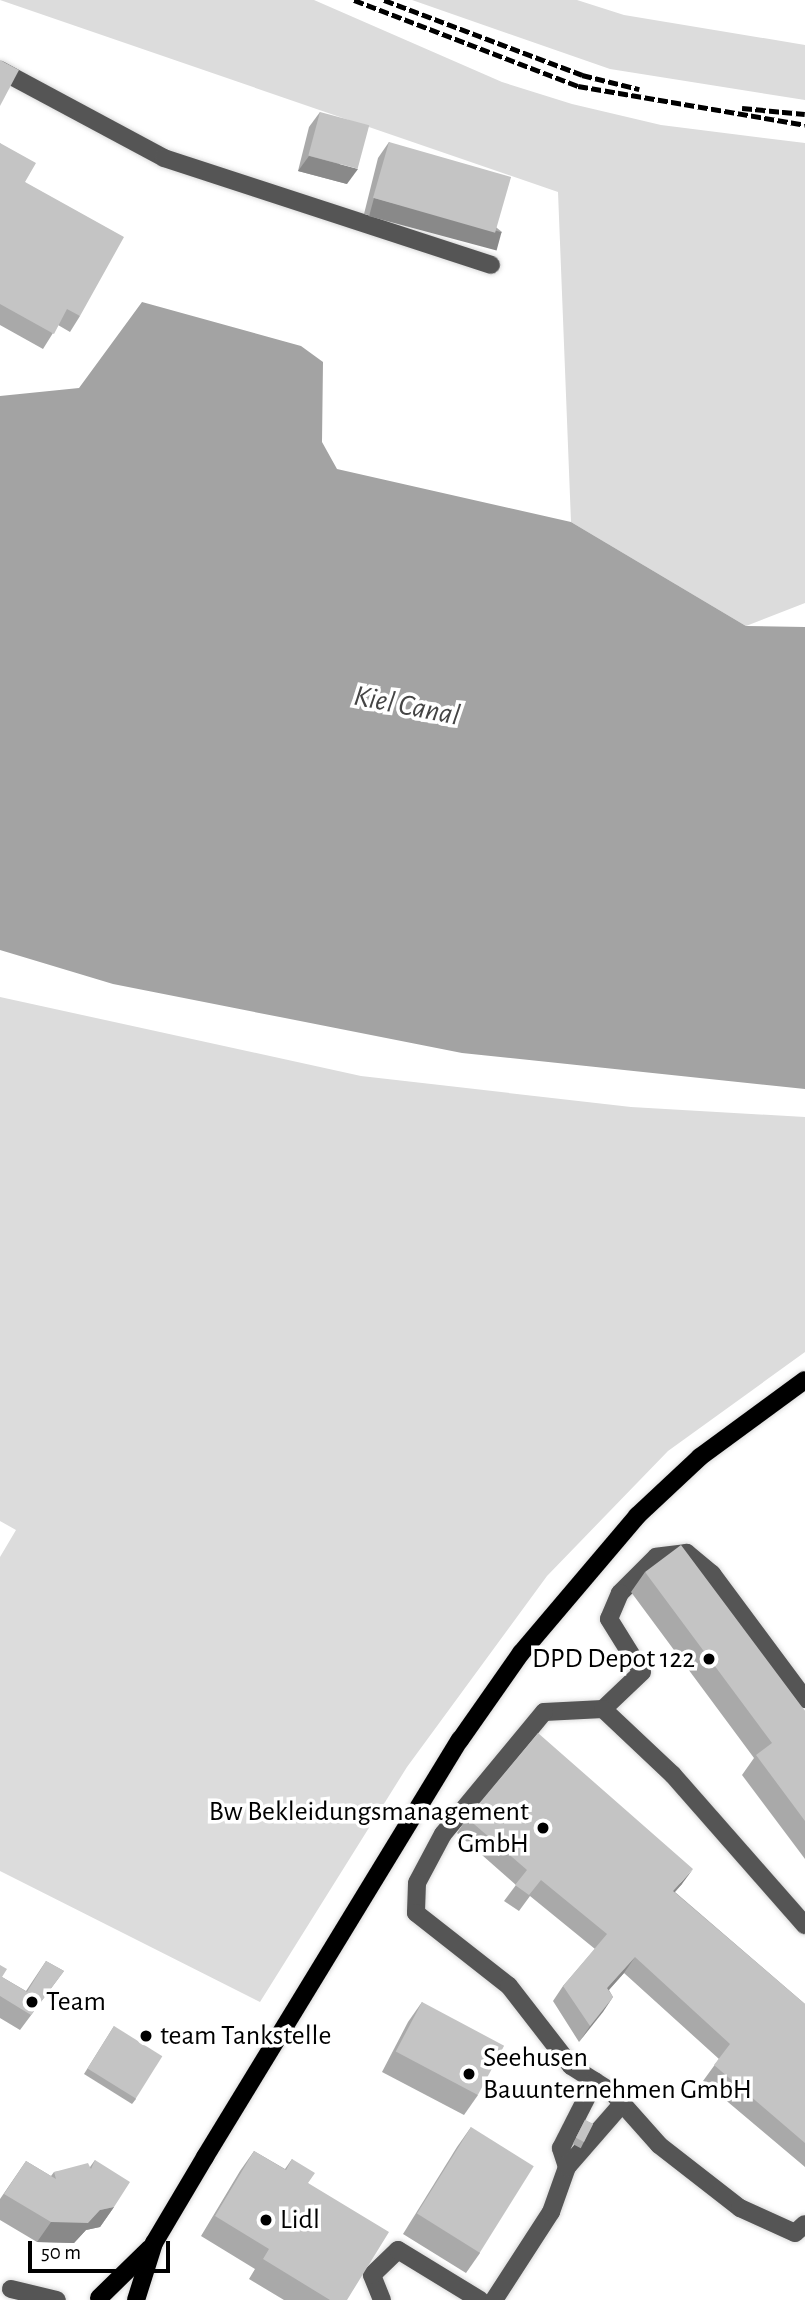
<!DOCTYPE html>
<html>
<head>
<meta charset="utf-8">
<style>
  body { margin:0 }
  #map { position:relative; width:805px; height:2300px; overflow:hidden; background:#fff; font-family:"Alegreya Sans",sans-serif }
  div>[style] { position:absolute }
  .green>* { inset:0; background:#dcdcdc }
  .water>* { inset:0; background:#a3a3a3 }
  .roads { filter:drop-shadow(0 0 2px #dbdbdb) drop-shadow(0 0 2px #dbdbdb) }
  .minor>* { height:18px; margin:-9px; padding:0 9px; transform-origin:9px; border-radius:9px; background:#555 }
  .major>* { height:18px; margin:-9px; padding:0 9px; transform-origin:9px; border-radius:9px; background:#000 }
  .rail>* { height:5px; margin-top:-2.5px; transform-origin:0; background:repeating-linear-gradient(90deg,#000 0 10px,transparent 0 13.5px) }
  .wall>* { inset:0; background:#a9a9a9; transform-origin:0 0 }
  .shaded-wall>* { inset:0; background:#898989; transform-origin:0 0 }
  .building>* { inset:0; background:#c4c4c4; transform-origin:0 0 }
  .dots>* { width:19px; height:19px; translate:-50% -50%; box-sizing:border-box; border:4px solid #fff; border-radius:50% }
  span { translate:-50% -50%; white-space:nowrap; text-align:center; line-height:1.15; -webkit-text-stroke:7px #fff; paint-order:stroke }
  .poi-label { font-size:28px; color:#000 }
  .right { translate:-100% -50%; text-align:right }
  .left { translate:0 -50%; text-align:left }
  .water-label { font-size:30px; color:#444; font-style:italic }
  .scale { position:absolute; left:28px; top:2241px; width:142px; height:32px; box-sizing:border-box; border:4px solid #000; border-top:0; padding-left:9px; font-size:21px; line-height:24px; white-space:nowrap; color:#000; -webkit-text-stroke:5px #fff; paint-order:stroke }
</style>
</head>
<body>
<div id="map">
  <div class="green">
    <i style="clip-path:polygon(0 0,314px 0,502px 82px,572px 104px,661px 125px,805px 143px,805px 603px,746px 626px,571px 522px,558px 192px)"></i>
    <i style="clip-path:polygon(412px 0,577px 0,624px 15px,805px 45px,805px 100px,610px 69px)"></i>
    <i style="clip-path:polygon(0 997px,361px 1076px,631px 1107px,805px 1117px,805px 1352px,668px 1451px,547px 1576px,407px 1767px,260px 2002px,0 1871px,0 1557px,16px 1530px,0 1521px)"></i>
  </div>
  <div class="water">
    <i style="clip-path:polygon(142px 302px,301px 346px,323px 362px,322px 442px,337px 469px,571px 522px,746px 626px,805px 627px,805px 1089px,462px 1053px,113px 984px,0 950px,0 396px,79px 388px)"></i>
  </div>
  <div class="roads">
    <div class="minor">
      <i style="left:0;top:70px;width:186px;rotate:28.2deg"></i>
      <i style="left:164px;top:158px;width:344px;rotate:18.1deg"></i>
      <i style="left:805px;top:1699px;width:156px;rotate:-126.6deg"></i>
      <i style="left:712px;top:1574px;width:33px;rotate:-140deg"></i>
      <i style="left:687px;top:1553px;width:31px;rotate:173deg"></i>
      <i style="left:656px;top:1557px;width:51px;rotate:135deg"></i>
      <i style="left:620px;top:1593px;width:28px;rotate:113deg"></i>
      <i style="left:609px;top:1619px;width:62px;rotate:58.1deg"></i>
      <i style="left:642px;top:1672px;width:54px;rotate:136.5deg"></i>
      <i style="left:603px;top:1709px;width:59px;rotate:177.1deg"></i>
      <i style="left:544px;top:1712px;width:158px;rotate:129.6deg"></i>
      <i style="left:443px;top:1834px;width:55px;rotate:118deg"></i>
      <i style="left:417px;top:1883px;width:30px;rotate:92deg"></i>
      <i style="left:416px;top:1913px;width:118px;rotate:38.1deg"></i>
      <i style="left:509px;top:1986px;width:101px;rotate:52.2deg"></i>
      <i style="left:571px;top:2066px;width:49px;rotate:32.4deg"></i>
      <i style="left:612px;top:2092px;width:71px;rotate:48.4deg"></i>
      <i style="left:659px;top:2145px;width:103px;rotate:37.9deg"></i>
      <i style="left:740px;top:2208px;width:60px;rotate:24.4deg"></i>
      <i style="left:795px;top:2233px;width:13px;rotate:-42deg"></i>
      <i style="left:603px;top:1709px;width:96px;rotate:43.3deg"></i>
      <i style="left:673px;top:1775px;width:200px;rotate:48.7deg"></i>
      <i style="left:567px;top:2167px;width:20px;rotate:-108deg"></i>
      <i style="left:561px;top:2148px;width:75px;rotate:-63.1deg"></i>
      <i style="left:11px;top:2289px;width:47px;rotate:13.4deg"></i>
      <i style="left:382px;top:2300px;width:27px;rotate:-112deg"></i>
      <i style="left:372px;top:2275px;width:36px;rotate:-44deg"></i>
      <i style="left:398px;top:2250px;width:96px;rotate:31.4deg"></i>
      <i style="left:494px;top:2300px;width:105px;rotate:-57.1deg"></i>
      <i style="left:551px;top:2212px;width:48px;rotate:-70.4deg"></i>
      <i style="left:567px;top:2167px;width:84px;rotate:-48.9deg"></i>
    </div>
    <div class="major">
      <i style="left:99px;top:2298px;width:71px;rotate:-44.4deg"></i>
      <i style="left:136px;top:2300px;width:60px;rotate:-72.5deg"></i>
      <i style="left:154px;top:2243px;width:100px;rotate:-59.3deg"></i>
      <i style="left:205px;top:2157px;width:489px;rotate:-58.6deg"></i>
      <i style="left:460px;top:1740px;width:106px;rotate:-55deg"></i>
      <i style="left:521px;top:1653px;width:180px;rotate:-49.7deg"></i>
      <i style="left:637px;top:1516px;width:86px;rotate:-43.1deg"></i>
      <i style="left:700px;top:1457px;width:130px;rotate:-36.3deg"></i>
    </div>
  </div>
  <div class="rail">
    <i style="left:354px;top:0;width:240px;rotate:21deg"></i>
    <i style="left:578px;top:86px;width:230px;rotate:9.7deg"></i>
    <i style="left:384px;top:0;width:212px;rotate:20.7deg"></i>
    <i style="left:582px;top:75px;width:59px;rotate:13.8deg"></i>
    <i style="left:742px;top:108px;width:63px;rotate:5.4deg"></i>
  </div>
  <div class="wall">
    <i style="clip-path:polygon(320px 112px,347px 184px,298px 171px,309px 127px)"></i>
    <i style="clip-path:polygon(389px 142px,502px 232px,492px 247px,364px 214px,378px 158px)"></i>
    <i style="clip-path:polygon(0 143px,25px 182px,80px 316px,70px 332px,58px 325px,43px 349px,0 325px)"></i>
    <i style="clip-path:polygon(645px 1572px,805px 1711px,805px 1859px,742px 1775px,754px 1758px,631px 1592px)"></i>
    <i style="clip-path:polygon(467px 1818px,682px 1884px,675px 1892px,805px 2004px,805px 2167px,703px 2081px,719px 2059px,624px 1973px,609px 1990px,613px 1997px,579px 2042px,553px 2001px,563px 1986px,595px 1949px,530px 1896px,519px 1911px,504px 1901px,516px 1885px,457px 1833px)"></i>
    <i style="clip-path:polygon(46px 1961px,64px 1971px,20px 2030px,0 2018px,0 1965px,2px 1977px,26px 1991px)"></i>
    <i style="clip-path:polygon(422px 2002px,478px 2095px,464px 2115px,382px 2072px,408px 2022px)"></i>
    <i style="clip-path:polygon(114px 2026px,136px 2099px,132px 2104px,84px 2074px)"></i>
    <i style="left:585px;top:2120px;width:9px;height:27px;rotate:27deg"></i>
    <i style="clip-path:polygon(471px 2127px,480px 2253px,466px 2273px,403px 2234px,457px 2147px)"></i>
    <i style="clip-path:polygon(254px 2151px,285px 2169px,292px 2159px,308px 2183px,347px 2300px,284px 2300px,249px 2279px,255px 2269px,201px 2236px,240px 2171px)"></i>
    <i style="clip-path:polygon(95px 2160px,114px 2207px,100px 2227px,86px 2230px,74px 2243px,37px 2242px,0 2220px,0 2199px,26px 2161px,51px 2176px,54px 2172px,90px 2167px)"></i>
  </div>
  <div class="shaded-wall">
    <i style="clip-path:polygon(309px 156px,358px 169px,347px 184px,298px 171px)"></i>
    <i style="left:374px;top:198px;width:132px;height:19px;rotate:15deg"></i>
    <i style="clip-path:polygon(693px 1869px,682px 1884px,662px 1906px,673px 1891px)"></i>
    <i style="clip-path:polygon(635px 1957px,624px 1973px,597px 2003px,607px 1988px)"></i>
    <i style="clip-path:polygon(613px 1997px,603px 2012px,579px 2042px,590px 2026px)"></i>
    <i style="clip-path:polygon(114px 2207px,100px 2227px,86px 2230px,74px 2243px,37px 2242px,51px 2222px,100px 2210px)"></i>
  </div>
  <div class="building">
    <i style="clip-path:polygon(0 60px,19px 70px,0 106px)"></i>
    <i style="left:320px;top:112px;width:51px;height:45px;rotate:15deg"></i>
    <i style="left:389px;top:142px;width:127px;height:58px;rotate:16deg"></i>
    <i style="clip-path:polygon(0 143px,36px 163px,25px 182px,124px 237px,80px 316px,67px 309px,54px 334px,0 304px)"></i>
    <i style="clip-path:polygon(681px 1545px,805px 1711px,805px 1821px,756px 1755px,772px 1743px,645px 1572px)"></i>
    <i style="clip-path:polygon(538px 1733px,693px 1869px,673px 1891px,805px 2004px,805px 2143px,714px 2065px,730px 2044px,635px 1957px,607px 1988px,613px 1997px,590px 2026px,563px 1986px,607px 1934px,541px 1880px,529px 1895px,515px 1885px,527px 1870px,467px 1818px)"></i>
    <i style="clip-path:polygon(46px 1961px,64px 1971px,31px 2015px,0 1996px,0 1965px,7px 1969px,2px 1977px,27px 1992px)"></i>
    <i style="left:422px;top:2002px;width:93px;height:56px;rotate:28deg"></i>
    <i style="left:114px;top:2026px;width:57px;height:50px;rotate:32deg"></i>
    <i style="left:585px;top:2120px;width:9px;height:20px;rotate:27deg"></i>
    <i style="left:471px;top:2127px;width:74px;height:102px;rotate:32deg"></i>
    <i style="clip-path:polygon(254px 2151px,286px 2170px,292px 2159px,315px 2173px,308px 2183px,389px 2232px,347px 2300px,330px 2300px,263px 2259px,269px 2249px,215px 2216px)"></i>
    <i style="clip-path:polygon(95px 2160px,130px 2182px,114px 2207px,100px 2210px,88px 2223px,51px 2222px,4px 2194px,26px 2161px,56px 2179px,54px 2172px,88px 2163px,91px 2169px)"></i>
  </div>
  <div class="dots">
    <i style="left:709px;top:1659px;background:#000"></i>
    <i style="left:543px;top:1828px;background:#000"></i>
    <i style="left:32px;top:2002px;background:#000"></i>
    <i style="left:146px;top:2036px;background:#000"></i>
    <i style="left:469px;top:2074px;background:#000"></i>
    <i style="left:266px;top:2220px;background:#000"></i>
  </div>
  <div class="poi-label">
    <span class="right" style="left:695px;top:1659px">DPD Depot 122</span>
    <span class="right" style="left:529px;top:1828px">Bw Bekleidungsmanagement<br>GmbH</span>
    <span class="left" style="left:46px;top:2002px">Team</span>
    <span class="left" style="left:160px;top:2036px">team Tankstelle</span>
    <span class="left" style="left:483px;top:2074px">Seehusen<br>Bauunternehmen GmbH</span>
    <span class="left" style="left:280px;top:2220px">Lidl</span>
  </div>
  <div class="water-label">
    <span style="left:407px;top:706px;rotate:11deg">Kiel Canal</span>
  </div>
  <div class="scale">50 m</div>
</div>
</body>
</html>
